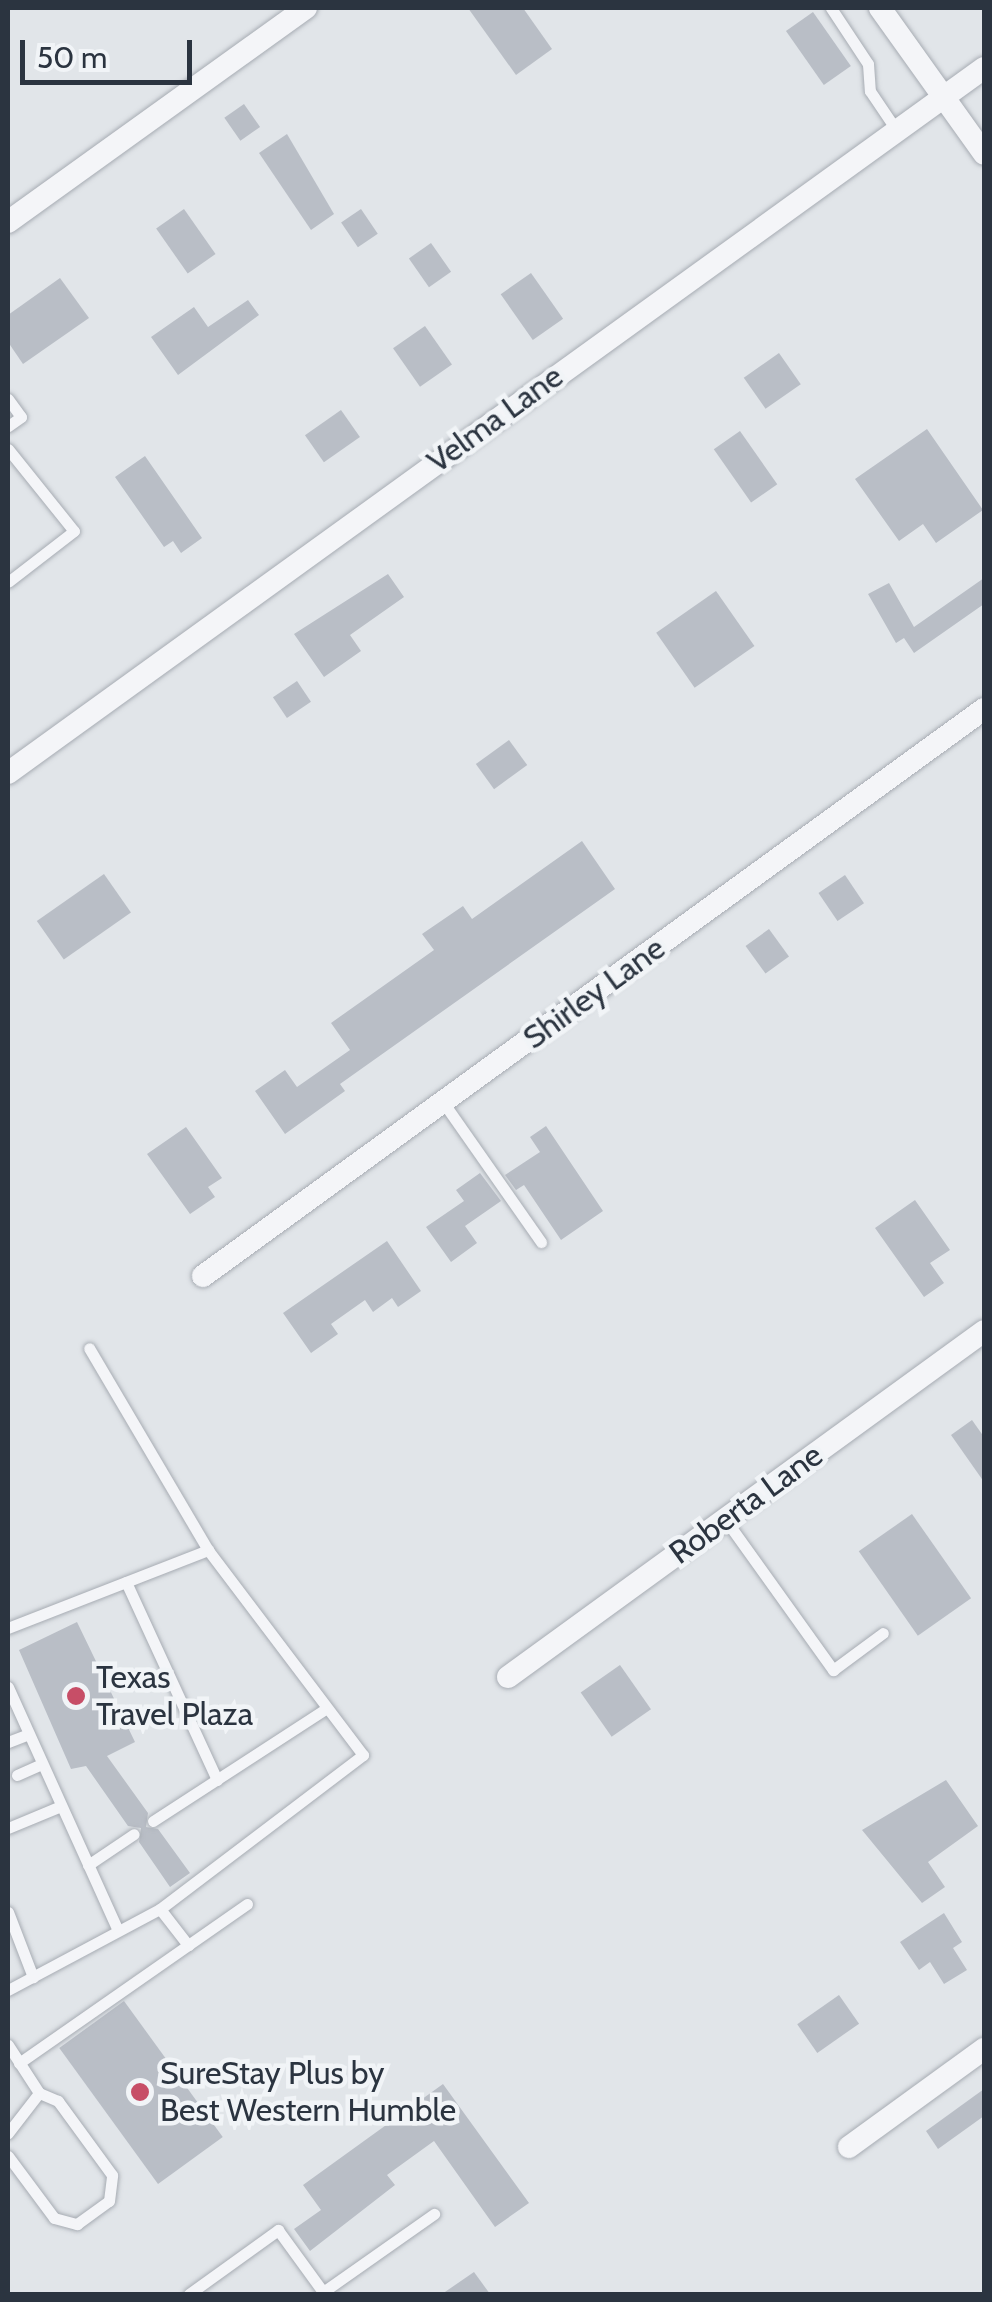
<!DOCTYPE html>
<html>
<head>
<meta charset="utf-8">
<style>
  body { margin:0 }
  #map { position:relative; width:992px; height:2302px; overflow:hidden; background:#e1e5e9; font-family:Cabin,sans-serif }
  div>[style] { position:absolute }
  .building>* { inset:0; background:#b9bec6; transform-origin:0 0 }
  .roads { filter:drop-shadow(0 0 2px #a7acb3) drop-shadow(0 0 2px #a7acb3) }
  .service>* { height:11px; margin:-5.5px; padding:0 5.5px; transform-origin:5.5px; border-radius:5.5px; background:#f4f5f8 }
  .minor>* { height:22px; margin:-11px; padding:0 11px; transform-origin:11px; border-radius:11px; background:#f4f5f8 }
  .dots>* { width:28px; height:28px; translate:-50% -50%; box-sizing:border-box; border:5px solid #f1f4f7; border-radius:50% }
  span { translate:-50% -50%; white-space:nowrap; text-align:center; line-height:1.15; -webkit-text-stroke:9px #f1f4f7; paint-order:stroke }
  .street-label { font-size:32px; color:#2b3440 }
  .poi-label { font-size:32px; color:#2b3440 }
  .left { translate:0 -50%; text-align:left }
  .frame { position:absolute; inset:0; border:10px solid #2b3440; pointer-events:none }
  .scale { position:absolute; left:20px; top:40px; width:172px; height:45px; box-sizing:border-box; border:5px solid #2b3440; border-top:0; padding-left:12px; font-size:30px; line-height:35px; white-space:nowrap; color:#2b3440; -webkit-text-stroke:8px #f1f4f7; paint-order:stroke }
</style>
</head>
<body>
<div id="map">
  <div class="building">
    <i style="clip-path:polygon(468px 8px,523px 8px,552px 49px,516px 75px)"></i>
    <i style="left:813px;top:12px;width:66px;height:33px;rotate:55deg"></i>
    <i style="left:244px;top:104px;width:28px;height:24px;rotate:55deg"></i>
    <i style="clip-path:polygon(287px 134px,334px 214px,311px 230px,259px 153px)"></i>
    <i style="left:184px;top:209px;width:55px;height:34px;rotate:55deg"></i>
    <i style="left:361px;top:209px;width:30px;height:24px;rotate:56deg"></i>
    <i style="left:431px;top:243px;width:35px;height:27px;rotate:55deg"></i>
    <i style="left:531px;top:273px;width:56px;height:37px;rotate:55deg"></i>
    <i style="clip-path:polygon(60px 278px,89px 318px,23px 364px,8px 342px,8px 315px)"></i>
    <i style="clip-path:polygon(248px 300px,259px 315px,178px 375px,151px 337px,194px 307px,208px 327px)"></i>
    <i style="left:425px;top:326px;width:47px;height:39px;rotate:55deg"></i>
    <i style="left:779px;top:353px;width:38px;height:43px;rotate:55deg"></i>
    <i style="left:341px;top:410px;width:33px;height:44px;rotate:55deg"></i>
    <i style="clip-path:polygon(927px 429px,983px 510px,936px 543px,923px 524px,899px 541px,855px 479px)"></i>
    <i style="left:740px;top:431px;width:65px;height:32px;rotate:55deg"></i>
    <i style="clip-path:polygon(145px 456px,202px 538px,181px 553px,173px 541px,164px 547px,115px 477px)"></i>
    <i style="clip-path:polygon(388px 574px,404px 597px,350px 635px,361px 651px,324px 677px,294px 634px)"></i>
    <i style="clip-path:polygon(984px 578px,984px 604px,914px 653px,904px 638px,896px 643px,868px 594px,889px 583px,914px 627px)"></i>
    <i style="left:716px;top:591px;width:67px;height:73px;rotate:55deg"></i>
    <i style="left:297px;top:681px;width:25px;height:29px;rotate:56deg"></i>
    <i style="left:509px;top:740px;width:31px;height:41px;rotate:54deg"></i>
    <i style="clip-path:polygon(582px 841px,615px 889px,340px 1084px,345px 1091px,285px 1134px,255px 1091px,285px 1070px,297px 1087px,350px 1050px,331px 1023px,434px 950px,422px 934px,463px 906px,472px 919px)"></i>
    <i style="left:104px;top:874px;width:47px;height:82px;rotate:55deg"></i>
    <i style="left:845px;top:875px;width:34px;height:32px;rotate:56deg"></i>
    <i style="left:769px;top:929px;width:34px;height:29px;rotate:54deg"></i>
    <i style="clip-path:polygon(546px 1126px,603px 1211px,561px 1240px,524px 1185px,516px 1190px,505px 1175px,540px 1152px,530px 1137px)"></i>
    <i style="clip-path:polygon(186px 1127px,222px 1178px,208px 1187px,215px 1197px,190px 1214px,147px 1154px)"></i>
    <i style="clip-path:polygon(480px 1173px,501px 1201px,465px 1226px,477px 1243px,451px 1262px,426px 1227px,464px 1201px,456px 1190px)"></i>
    <i style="clip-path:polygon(915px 1200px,950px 1250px,930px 1263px,944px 1283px,924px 1297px,875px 1228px)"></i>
    <i style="clip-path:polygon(387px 1241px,421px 1291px,398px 1307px,392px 1298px,373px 1312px,365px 1300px,331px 1324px,338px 1334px,311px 1353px,283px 1313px)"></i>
    <i style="clip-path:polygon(972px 1420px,984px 1437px,984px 1482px,951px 1435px)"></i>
    <i style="left:912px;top:1514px;width:103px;height:65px;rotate:55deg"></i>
    <i style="clip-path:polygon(77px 1622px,135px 1742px,107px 1756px,148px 1813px,146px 1827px,158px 1829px,190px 1873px,170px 1887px,139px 1842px,141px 1828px,128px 1826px,86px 1766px,71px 1769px,19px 1650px)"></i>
    <i style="left:620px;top:1665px;width:54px;height:48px;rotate:55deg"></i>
    <i style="clip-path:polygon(946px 1780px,978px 1826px,928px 1862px,945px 1887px,922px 1903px,862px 1830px)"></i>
    <i style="clip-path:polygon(944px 1913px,962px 1942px,953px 1948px,967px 1970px,944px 1984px,930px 1962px,919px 1970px,900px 1942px)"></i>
    <i style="left:839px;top:1995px;width:35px;height:51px;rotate:55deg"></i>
    <i style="left:124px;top:2001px;width:168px;height:80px;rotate:54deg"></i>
    <i style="clip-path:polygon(443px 2084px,529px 2203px,495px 2227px,434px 2141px,387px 2175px,395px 2185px,310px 2251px,294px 2229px,321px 2210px,303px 2185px)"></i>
    <i style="clip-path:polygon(984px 2089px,984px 2116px,938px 2149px,926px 2131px)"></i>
    <i style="clip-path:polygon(474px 2272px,490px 2294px,442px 2294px)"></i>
  </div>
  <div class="roads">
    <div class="service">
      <i style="left:831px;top:8px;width:67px;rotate:56.5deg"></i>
      <i style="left:868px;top:64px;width:27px;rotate:86deg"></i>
      <i style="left:870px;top:91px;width:48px;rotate:56deg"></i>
      <i style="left:8px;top:399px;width:22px;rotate:54deg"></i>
      <i style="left:21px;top:417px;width:16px;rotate:145deg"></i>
      <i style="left:8px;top:449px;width:105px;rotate:51.2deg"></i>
      <i style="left:74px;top:531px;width:83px;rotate:142.3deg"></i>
      <i style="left:443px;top:1102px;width:171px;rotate:55deg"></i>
      <i style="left:725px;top:1519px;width:186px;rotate:54.4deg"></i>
      <i style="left:833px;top:1670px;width:62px;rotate:-36.5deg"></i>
      <i style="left:126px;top:1582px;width:218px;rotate:65.3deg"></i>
      <i style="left:8px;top:1628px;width:215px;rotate:-21.3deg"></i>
      <i style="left:8px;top:1687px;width:265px;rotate:65.7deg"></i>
      <i style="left:8px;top:1742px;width:22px;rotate:-21deg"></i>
      <i style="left:17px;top:1775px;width:27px;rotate:-24deg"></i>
      <i style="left:153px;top:1821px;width:207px;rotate:-33deg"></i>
      <i style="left:8px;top:1828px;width:57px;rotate:-22.5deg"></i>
      <i style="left:88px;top:1865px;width:55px;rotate:-34deg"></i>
      <i style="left:160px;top:1909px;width:46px;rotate:52.1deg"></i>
      <i style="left:8px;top:1912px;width:70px;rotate:69deg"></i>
      <i style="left:8px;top:1990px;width:172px;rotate:-28.1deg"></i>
      <i style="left:160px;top:1909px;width:255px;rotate:-37.2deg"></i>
      <i style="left:363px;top:1755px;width:257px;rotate:-127.1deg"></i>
      <i style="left:208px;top:1550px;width:234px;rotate:-120.5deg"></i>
      <i style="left:8px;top:2045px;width:57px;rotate:57.1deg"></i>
      <i style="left:39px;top:2093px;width:51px;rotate:127.8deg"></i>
      <i style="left:19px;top:2063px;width:278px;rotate:-34.9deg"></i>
      <i style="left:8px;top:2156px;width:77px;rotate:53.4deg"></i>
      <i style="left:54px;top:2218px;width:24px;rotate:15deg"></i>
      <i style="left:77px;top:2224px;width:39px;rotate:-36deg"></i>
      <i style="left:109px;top:2201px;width:26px;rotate:-83deg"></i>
      <i style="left:112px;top:2175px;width:92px;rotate:-126.1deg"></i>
      <i style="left:58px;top:2101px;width:21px;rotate:-157deg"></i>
      <i style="left:189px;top:2294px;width:110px;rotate:-35.7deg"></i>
      <i style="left:278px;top:2230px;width:77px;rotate:54deg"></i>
      <i style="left:323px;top:2292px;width:136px;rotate:-35.1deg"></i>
    </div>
    <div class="minor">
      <i style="left:880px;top:8px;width:179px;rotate:54.5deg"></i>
      <i style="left:8px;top:222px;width:367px;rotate:-35.7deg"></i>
      <i style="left:8px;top:773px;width:1204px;rotate:-35.84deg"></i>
      <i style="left:203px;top:1276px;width:965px;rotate:-35.98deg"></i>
      <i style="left:508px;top:1677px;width:588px;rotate:-36.01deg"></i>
      <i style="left:849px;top:2147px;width:167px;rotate:-36deg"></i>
    </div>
  </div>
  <div class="dots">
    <i style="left:76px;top:1696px;background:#c74e67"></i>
    <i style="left:140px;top:2092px;background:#c74e67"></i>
  </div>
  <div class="street-label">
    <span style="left:495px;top:419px;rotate:-36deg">Velma Lane</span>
    <span style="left:594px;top:993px;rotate:-36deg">Shirley Lane</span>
    <span style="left:746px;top:1504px;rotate:-36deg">Roberta Lane</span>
  </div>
  <div class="poi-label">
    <span class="left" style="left:96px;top:1696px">Texas<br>Travel Plaza</span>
    <span class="left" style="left:160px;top:2092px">SureStay Plus by<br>Best Western Humble</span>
  </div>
  <div class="frame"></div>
  <div class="scale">50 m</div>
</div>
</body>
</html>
